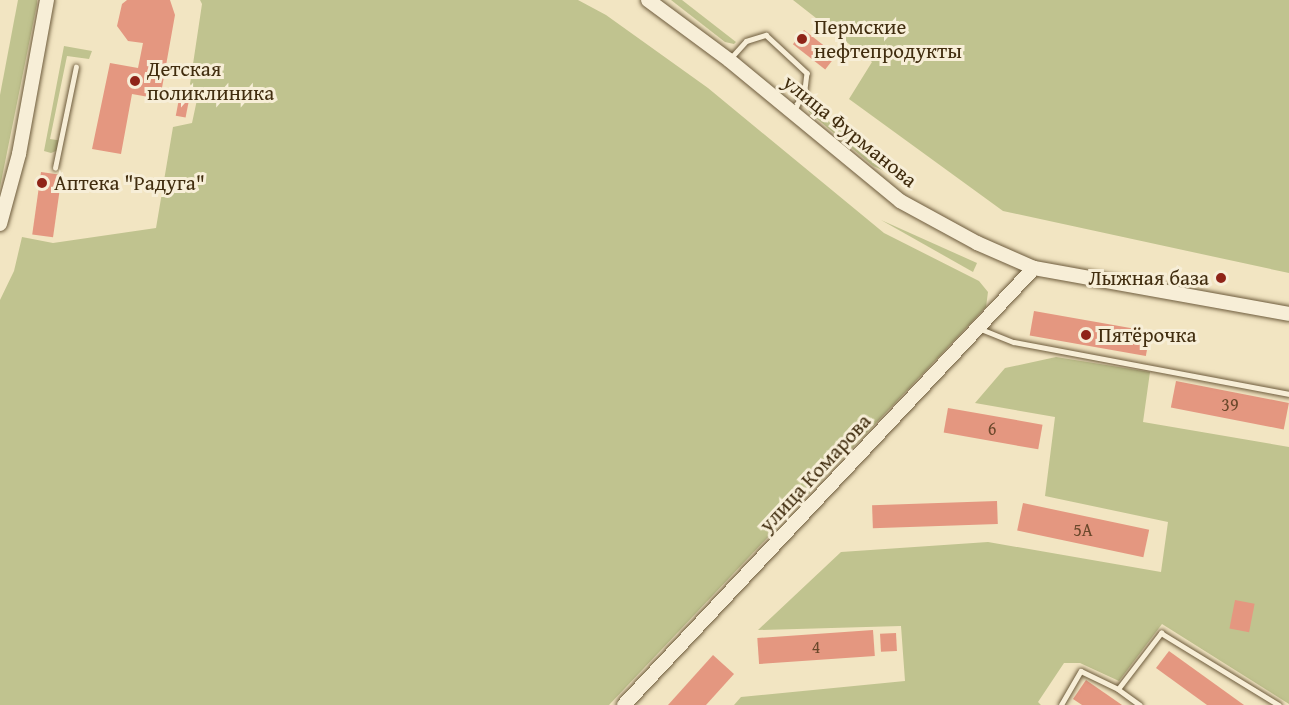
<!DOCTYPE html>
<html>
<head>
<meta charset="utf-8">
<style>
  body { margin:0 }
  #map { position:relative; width:1289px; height:705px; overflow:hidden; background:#f2e5c2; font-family:"Gentium Book Plus",serif }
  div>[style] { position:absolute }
  .green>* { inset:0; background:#c0c38f }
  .building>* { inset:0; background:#e49780; transform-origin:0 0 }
  .roads { filter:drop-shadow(0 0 2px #6d5b3c) drop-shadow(0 0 2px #6d5b3c) }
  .lane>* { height:4.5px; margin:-2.25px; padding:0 2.25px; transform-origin:2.25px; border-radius:2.25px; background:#f7eed7 }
  .secondary>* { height:14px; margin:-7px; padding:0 7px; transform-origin:7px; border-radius:7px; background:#f7eed7 }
  .dots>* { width:16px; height:16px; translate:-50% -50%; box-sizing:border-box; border:3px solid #f7eed7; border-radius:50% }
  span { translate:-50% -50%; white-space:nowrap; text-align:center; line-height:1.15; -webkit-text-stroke:6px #f7eed7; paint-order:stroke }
  .number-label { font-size:18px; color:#6a482b }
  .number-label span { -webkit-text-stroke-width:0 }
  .poi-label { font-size:21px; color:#412d0f }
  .left { translate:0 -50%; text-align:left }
  .right { translate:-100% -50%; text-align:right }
  .street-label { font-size:21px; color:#412d0f }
</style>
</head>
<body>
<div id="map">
  <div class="green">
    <i style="clip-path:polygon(18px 0,37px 0,37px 4px,0 187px,0 95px)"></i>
    <i style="clip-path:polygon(200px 0,578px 0,606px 15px,708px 88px,884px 233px,979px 281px,988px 292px,986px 307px,609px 705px,0 705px,0 300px,14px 271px,22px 237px,53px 243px,156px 228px,173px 127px,192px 123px,198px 95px,190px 84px,202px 4px)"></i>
    <i style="clip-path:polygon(671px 0,682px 0,736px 42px,734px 44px,725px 42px)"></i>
    <i style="clip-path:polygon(793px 0,1289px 0,1289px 273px,1003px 211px,849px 99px,872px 62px)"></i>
    <i style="clip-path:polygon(64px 46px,92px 51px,89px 59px,67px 56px,50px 139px,63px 141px,61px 149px,51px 153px,44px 151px)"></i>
    <i style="clip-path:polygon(806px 103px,900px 178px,873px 166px,809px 112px)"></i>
    <i style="clip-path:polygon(881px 220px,977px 263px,973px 272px)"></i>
    <i style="clip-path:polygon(1056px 357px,1150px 372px,1143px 422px,1289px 447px,1289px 704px,1162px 624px,1119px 681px,1080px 663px,1064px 663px,1038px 702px,1041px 705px,734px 705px,741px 697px,905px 681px,901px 626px,758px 630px,841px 552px,988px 542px,1161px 572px,1168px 522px,1045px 496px,1055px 417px,975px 403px,1005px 368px)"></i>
  </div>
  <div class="building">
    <i style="clip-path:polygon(127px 0,170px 0,175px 15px,160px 99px,132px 94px,121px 154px,92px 149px,110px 63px,138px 68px,143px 43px,128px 41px,117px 26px,122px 4px)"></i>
    <i style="left:804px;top:30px;width:41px;height:18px;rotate:38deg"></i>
    <i style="left:179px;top:99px;width:10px;height:17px;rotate:11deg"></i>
    <i style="left:41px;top:172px;width:21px;height:63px;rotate:8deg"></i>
    <i style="left:1034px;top:311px;width:118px;height:25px;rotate:10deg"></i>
    <i style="left:1176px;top:381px;width:115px;height:27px;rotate:11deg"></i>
    <i style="left:948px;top:408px;width:96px;height:25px;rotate:10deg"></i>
    <i style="left:997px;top:501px;width:23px;height:125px;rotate:88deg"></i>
    <i style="left:1023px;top:503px;width:129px;height:28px;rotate:12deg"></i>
    <i style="left:1235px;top:600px;width:20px;height:29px;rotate:11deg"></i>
    <i style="left:873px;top:630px;width:26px;height:116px;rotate:86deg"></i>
    <i style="left:896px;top:633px;width:18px;height:16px;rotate:87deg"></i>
    <i style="clip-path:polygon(1169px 651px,1244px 705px,1207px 705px,1156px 668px)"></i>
    <i style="clip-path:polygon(713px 655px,734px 674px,706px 705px,668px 705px)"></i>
    <i style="clip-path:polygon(1086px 680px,1122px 705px,1082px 705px,1073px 699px)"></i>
  </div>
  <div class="roads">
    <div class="lane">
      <i style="left:729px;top:60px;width:25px;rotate:-48deg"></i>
      <i style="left:746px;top:41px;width:21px;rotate:-17deg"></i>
      <i style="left:766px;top:35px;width:56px;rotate:42.8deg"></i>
      <i style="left:807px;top:73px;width:16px;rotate:97deg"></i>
      <i style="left:805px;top:89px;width:23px;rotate:115deg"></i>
      <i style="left:55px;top:168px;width:103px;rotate:-78.3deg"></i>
      <i style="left:981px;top:329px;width:35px;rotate:22deg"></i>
      <i style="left:1014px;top:342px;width:280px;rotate:10.7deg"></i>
      <i style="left:1118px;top:689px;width:27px;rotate:36deg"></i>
      <i style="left:1061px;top:705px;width:39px;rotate:-60deg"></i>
      <i style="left:1081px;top:671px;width:41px;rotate:25.9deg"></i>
      <i style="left:1118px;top:689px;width:71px;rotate:-52.5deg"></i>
      <i style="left:1161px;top:633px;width:138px;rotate:31.4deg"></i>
    </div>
    <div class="secondary">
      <i style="left:648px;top:0;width:101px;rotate:36.5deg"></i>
      <i style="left:729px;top:60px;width:222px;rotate:39.5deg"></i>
      <i style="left:900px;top:201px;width:88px;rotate:28.6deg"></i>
      <i style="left:977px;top:243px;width:62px;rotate:23.7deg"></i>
      <i style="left:1034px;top:268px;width:259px;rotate:10.2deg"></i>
      <i style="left:0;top:224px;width:73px;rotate:-74.8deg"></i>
      <i style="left:19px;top:154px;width:157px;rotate:-79.7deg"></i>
      <i style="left:624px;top:705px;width:599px;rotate:-46.83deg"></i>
    </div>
  </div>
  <div class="dots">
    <i style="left:802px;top:39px;background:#8f2418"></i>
    <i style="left:135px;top:81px;background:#8f2418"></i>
    <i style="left:42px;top:183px;background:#8f2418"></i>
    <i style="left:1221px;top:278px;background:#8f2418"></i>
    <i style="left:1086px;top:335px;background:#8f2418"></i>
  </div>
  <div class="number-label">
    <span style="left:1230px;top:405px">39</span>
    <span style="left:992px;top:429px">6</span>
    <span style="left:1083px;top:530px">5А</span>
    <span style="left:816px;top:647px">4</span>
  </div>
  <div class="poi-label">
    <span class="left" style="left:814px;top:39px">Пермские<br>нефтепродукты</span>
    <span class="left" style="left:147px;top:81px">Детская<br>поликлиника</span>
    <span class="left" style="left:54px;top:183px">Аптека "Радуга"</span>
    <span class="right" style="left:1209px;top:278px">Лыжная база</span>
    <span class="left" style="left:1098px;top:335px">Пятёрочка</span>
  </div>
  <div class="street-label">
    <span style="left:850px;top:131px;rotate:39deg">улица Фурманова</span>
    <span style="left:815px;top:473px;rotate:-47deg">улица Комарова</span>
  </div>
</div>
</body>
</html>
